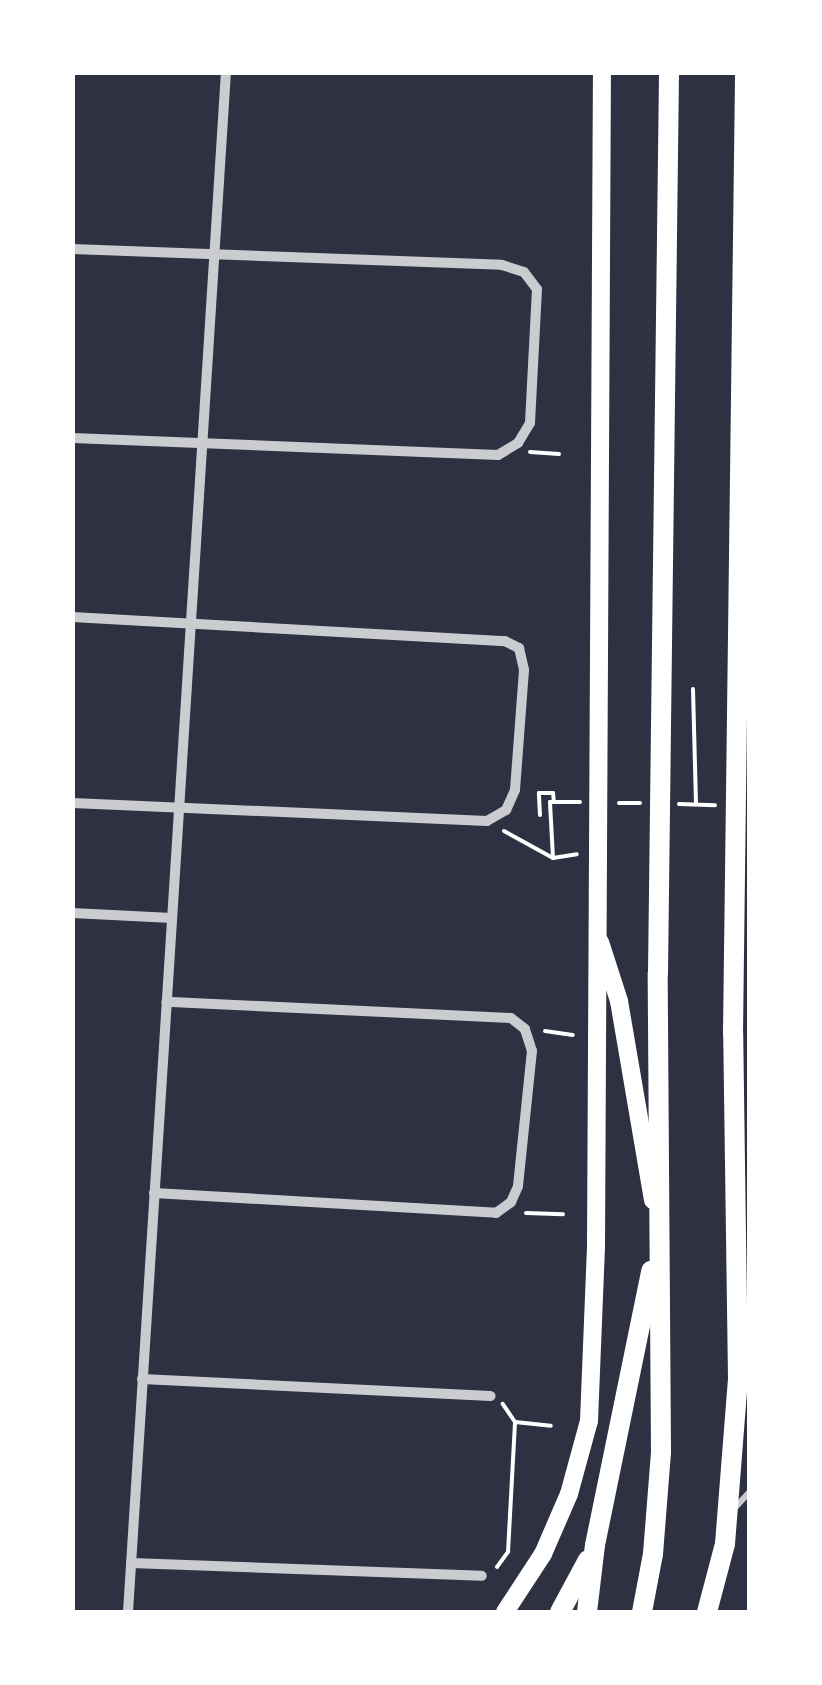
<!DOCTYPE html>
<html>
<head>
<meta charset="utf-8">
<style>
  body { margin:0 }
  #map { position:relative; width:822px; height:1685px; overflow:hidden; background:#2d3142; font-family:"Space Grotesk",sans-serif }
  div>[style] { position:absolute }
  .path>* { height:4px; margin:-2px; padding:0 2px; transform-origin:2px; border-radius:2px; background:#fff }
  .service>* { height:6px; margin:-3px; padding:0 3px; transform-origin:3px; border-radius:3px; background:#caccd0 }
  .minor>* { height:10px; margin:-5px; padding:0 5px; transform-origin:5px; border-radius:5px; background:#caccd0 }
  .secondary>* { height:18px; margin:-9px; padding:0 9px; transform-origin:9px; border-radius:9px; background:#fff }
  .trunk>* { height:20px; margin:-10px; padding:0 10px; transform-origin:10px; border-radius:10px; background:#fff }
  span { translate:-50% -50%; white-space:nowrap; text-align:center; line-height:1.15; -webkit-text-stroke:10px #fff; paint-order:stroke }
  .frame { position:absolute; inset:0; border:75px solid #fff; pointer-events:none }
</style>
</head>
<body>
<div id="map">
  <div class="path">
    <i style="left:530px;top:452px;width:29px;rotate:4deg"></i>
    <i style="left:693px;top:689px;width:115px;rotate:88.5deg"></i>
    <i style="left:619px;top:803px;width:21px"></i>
    <i style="left:679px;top:804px;width:36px;rotate:2deg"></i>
    <i style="left:540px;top:815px;width:22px;rotate:-93deg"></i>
    <i style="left:539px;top:793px;width:14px"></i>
    <i style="left:553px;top:793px;width:9px;rotate:84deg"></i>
    <i style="left:504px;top:831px;width:56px;rotate:28.9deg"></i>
    <i style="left:553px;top:858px;width:24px;rotate:-9deg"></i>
    <i style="left:553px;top:858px;width:56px;rotate:-93.1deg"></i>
    <i style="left:550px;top:802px;width:30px"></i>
    <i style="left:545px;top:1031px;width:28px;rotate:8deg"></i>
    <i style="left:526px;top:1213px;width:37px;rotate:2deg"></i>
    <i style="left:515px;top:1422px;width:36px;rotate:6deg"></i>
    <i style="left:497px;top:1567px;width:19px;rotate:-54deg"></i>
    <i style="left:508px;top:1552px;width:130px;rotate:-86.9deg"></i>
    <i style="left:515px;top:1422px;width:22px;rotate:-124deg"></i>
  </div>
  <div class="service">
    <i style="left:734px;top:1509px;width:24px;rotate:-48deg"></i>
  </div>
  <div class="minor">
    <i style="left:72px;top:249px;width:430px;rotate:2.1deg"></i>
    <i style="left:502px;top:265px;width:23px;rotate:18deg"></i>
    <i style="left:524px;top:272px;width:21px;rotate:53deg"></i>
    <i style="left:537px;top:289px;width:134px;rotate:93deg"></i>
    <i style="left:530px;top:423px;width:23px;rotate:121deg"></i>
    <i style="left:518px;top:443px;width:23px;rotate:149deg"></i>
    <i style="left:498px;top:455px;width:426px;rotate:-177.7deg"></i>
    <i style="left:72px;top:617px;width:434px;rotate:3.2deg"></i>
    <i style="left:505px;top:641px;width:16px;rotate:27deg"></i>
    <i style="left:519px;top:648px;width:23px;rotate:77deg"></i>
    <i style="left:524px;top:670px;width:120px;rotate:94.3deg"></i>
    <i style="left:515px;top:790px;width:22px;rotate:114deg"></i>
    <i style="left:506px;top:810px;width:22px;rotate:150deg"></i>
    <i style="left:487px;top:821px;width:415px;rotate:-177.5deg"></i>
    <i style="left:72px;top:913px;width:100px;rotate:2.9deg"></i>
    <i style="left:154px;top:1193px;width:343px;rotate:3.3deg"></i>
    <i style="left:496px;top:1213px;width:19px;rotate:-36deg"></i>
    <i style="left:511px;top:1202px;width:17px;rotate:-66deg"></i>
    <i style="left:518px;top:1186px;width:136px;rotate:-84.1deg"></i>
    <i style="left:532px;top:1051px;width:23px;rotate:-108deg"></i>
    <i style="left:525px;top:1029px;width:18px;rotate:-142deg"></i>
    <i style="left:511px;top:1018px;width:345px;rotate:-177.3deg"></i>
    <i style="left:142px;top:1379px;width:349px;rotate:2.8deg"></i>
    <i style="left:131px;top:1563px;width:351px;rotate:2.1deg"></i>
    <i style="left:128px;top:1612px;width:1543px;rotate:-86.36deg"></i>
  </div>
  <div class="secondary">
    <i style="left:600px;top:942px;width:62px;rotate:72.1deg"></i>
    <i style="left:619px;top:1001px;width:202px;rotate:80.3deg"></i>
    <i style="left:505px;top:1612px;width:69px;rotate:-56.8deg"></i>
    <i style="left:543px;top:1554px;width:65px;rotate:-66.6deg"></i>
    <i style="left:569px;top:1494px;width:76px;rotate:-74.7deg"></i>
    <i style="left:589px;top:1421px;width:174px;rotate:-87.7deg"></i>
    <i style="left:596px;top:1247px;width:1175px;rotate:-89.71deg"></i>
  </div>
  <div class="trunk">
    <i style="left:560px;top:1612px;width:59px;rotate:-61.7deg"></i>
    <i style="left:587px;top:1612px;width:67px;rotate:-83.2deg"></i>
    <i style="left:595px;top:1545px;width:280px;rotate:-78.4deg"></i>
    <i style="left:642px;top:1612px;width:59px;rotate:-79.3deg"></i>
    <i style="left:653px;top:1554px;width:102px;rotate:-85.5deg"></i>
    <i style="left:661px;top:1452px;width:479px;rotate:-90.4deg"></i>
    <i style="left:658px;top:973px;width:901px;rotate:-89.3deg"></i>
    <i style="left:707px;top:1612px;width:70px;rotate:-75.2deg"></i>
    <i style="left:725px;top:1544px;width:167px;rotate:-85.5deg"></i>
    <i style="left:738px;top:1378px;width:345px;rotate:-90.8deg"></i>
    <i style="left:733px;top:1033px;width:961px;rotate:-89.28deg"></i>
  </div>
  <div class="frame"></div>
</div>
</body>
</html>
